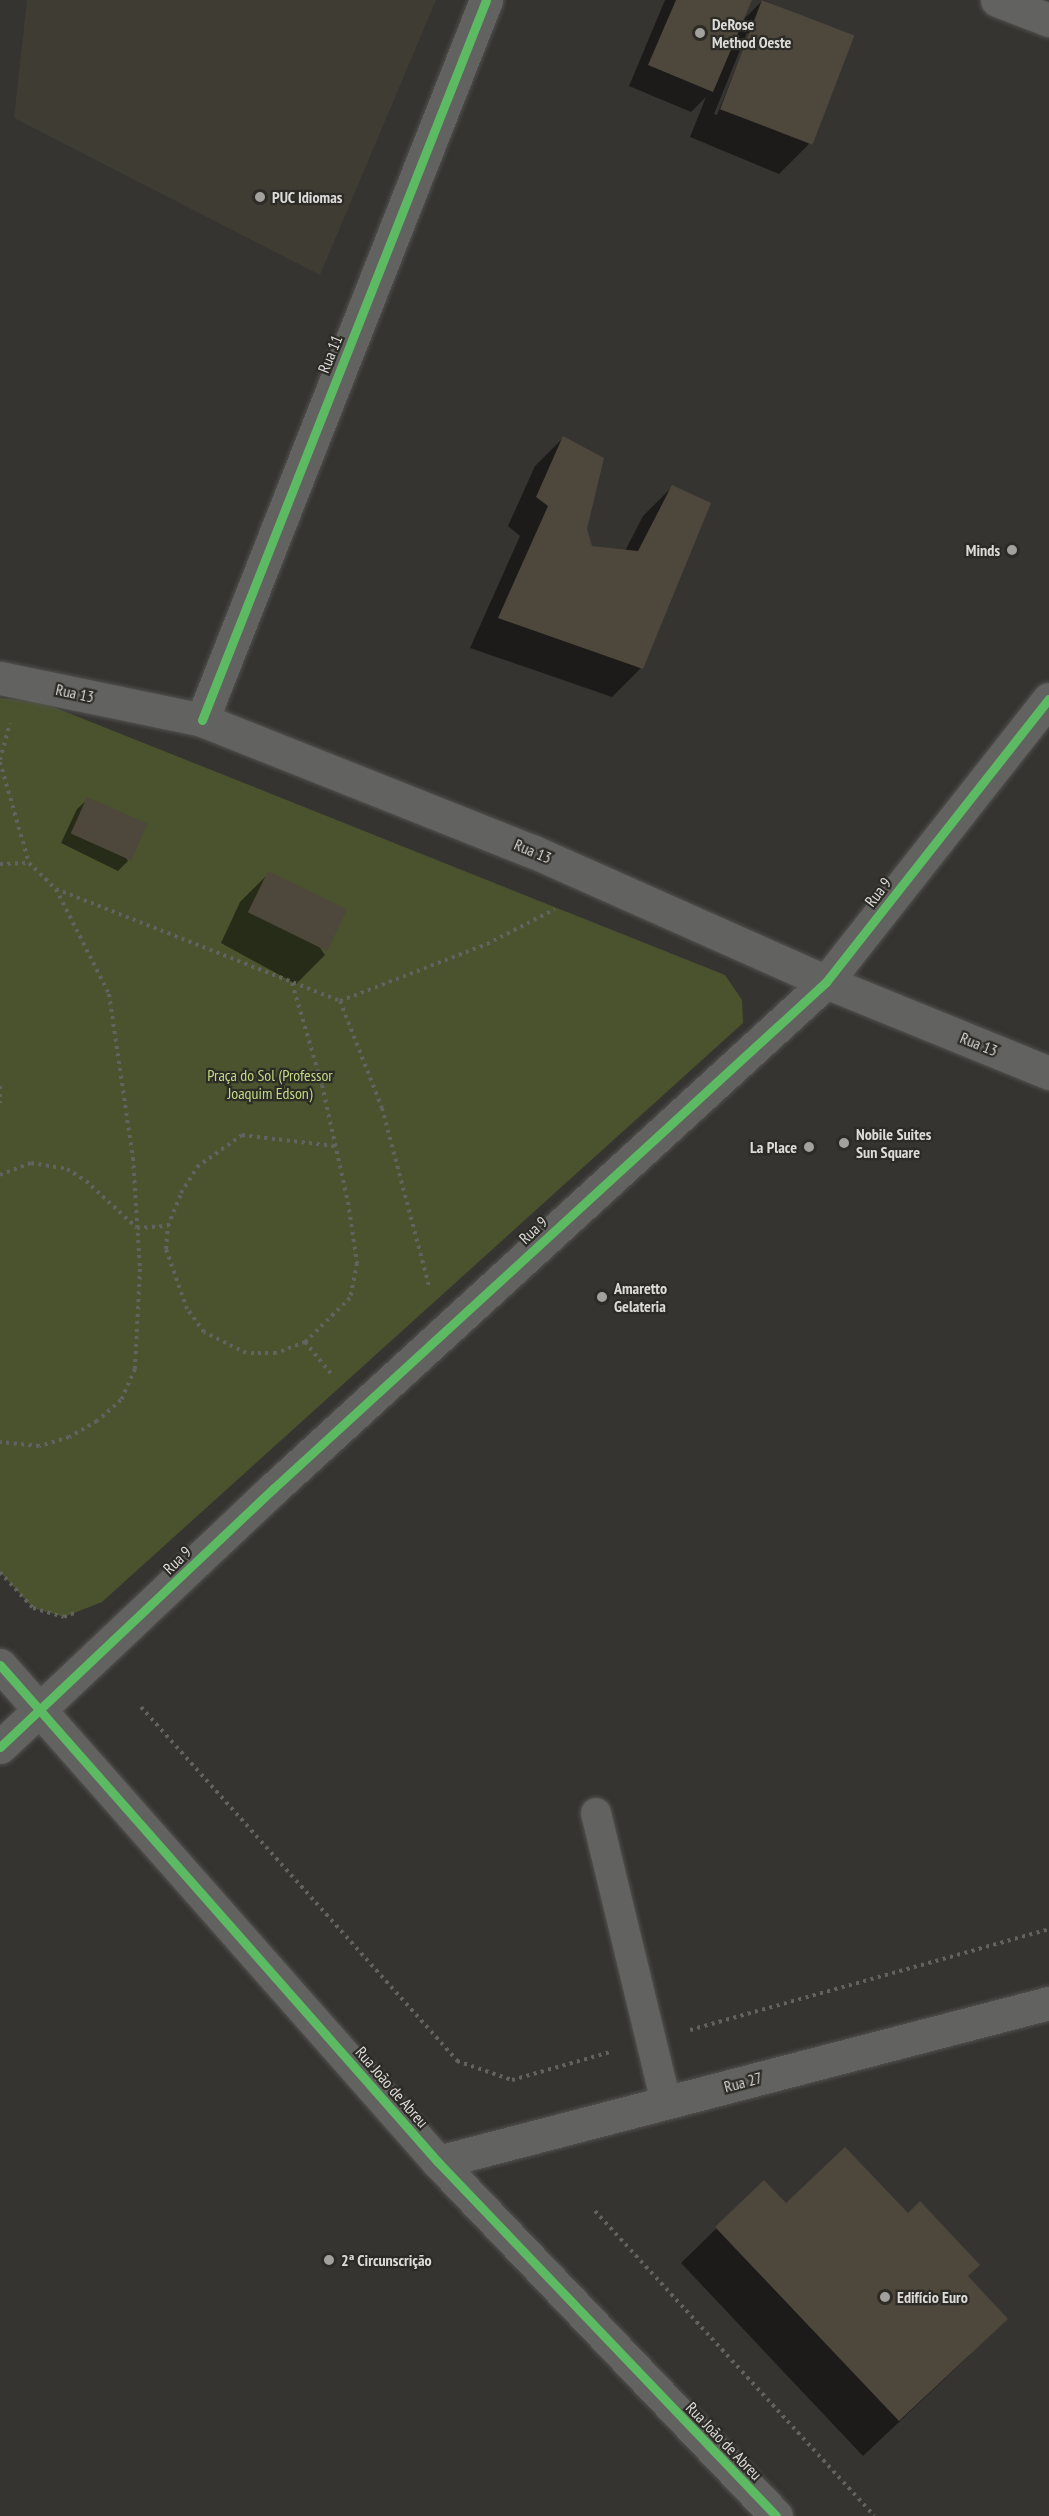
<!DOCTYPE html>
<html>
<head>
<meta charset="utf-8">
<style>
  body { margin:0 }
  #map { position:relative; width:1049px; height:2516px; overflow:hidden; background:#353431; font-family:"PT Sans Narrow",sans-serif }
  div>[style] { position:absolute }
  .built>* { inset:0; background:#3f3c33 }
  .green>* { inset:0; background:#4a532d }
  .shadow>* { inset:0; background:#0007 }
  .building>* { inset:0; background:#4e473b; transform-origin:0 0 }
  .path>* { height:4px; margin-top:-2px; transform-origin:0; background:repeating-linear-gradient(90deg,#626260 0 3px,transparent 0 7.5px) }
  .roads { filter:drop-shadow(0 0 2px #52514f) drop-shadow(0 0 2px #52514f) }
  .service>* { height:30px; margin:-15px; padding:0 15px; transform-origin:15px; border-radius:15px; background:#626260 }
  .minor>* { height:33px; margin:-16.5px; padding:0 16.5px; transform-origin:16.5px; border-radius:16.5px; background:#626260 }
  .tertiary>* { height:33px; margin:-16.5px; padding:0 16.5px; transform-origin:16.5px; border-radius:16.5px; background:#626260 }
  .cycleway>* { height:9px; margin:-4.5px; padding:0 4.5px; transform-origin:4.5px; border-radius:4.5px; background:#5cba63 }
  .dots>* { width:16px; height:16px; translate:-50% -50%; box-sizing:border-box; border:3px solid #2c2b26; border-radius:50% }
  span { translate:-50% -50%; white-space:nowrap; text-align:center; line-height:1.15; -webkit-text-stroke:4.5px #2c2b26; paint-order:stroke }
  .poi-label { font-size:16px; color:#dcdbd9; font-weight:700 }
  .left { translate:0 -50%; text-align:left }
  .right { translate:-100% -50%; text-align:right }
  .street-label { font-size:16px; color:#dcdbd9 }
  .park-label { font-size:16px; color:#c2da83 }
</style>
</head>
<body>
<div id="map">
  <div class="built">
    <i style="clip-path:polygon(27px 0,436px 0,320px 275px,14px 118px)"></i>
  </div>
  <div class="green">
    <i style="clip-path:polygon(0 698px,41px 702px,725px 975px,742px 1000px,743px 1023px,102px 1602px,64px 1617px,33px 1608px,0 1572px)"></i>
  </div>
  <div class="shadow">
    <i style="clip-path:polygon(evenodd,665px 0,750px 0,741px 22px,763px 0,852px 37px,808px 145px,779px 174px,690px 137px,706px 97px,691px 112px,629px 86px,665px 0,747px 33px,750px 33px,717px 115px,714px 114px,747px 33px)"></i>
    <i style="clip-path:polygon(564px 437px,591px 547px,625px 551px,643px 516px,672px 487px,641px 668px,612px 697px,470px 648px,520px 536px,508px 526px,535px 466px)"></i>
    <i style="clip-path:polygon(88px 799px,128px 861px,118px 871px,61px 843px,77px 809px)"></i>
    <i style="clip-path:polygon(269px 873px,325px 955px,296px 984px,221px 943px,240px 902px)"></i>
    <i style="clip-path:polygon(764px 2182px,786px 2205px,907px 2215px,966px 2276px,971px 2354px,863px 2456px,681px 2263px)"></i>
  </div>
  <div class="building">
    <i style="clip-path:polygon(676px 0,752px 0,713px 92px,648px 65px)"></i>
    <i style="left:762px;top:0;width:99px;height:117px;rotate:21deg"></i>
    <i style="clip-path:polygon(563px 436px,604px 458px,587px 529px,592px 546px,638px 551px,672px 485px,711px 503px,643px 669px,498px 618px,548px 506px,536px 497px)"></i>
    <i style="left:87px;top:797px;width:66px;height:40px;rotate:24deg"></i>
    <i style="left:268px;top:871px;width:88px;height:46px;rotate:26deg"></i>
    <i style="clip-path:polygon(845px 2147px,908px 2213px,920px 2201px,980px 2265px,968px 2276px,1008px 2319px,899px 2421px,715px 2227px,764px 2180px,786px 2203px)"></i>
  </div>
  <div class="path">
    <i style="left:0;top:760px;width:38px;rotate:-75deg"></i>
    <i style="left:0;top:762px;width:105px;rotate:74deg"></i>
    <i style="left:29px;top:863px;width:37px;rotate:44deg"></i>
    <i style="left:56px;top:889px;width:118px;rotate:63.2deg"></i>
    <i style="left:109px;top:994px;width:166px;rotate:81.7deg"></i>
    <i style="left:133px;top:1158px;width:111px;rotate:86.4deg"></i>
    <i style="left:140px;top:1269px;width:100px;rotate:92.9deg"></i>
    <i style="left:135px;top:1369px;width:34px;rotate:114deg"></i>
    <i style="left:121px;top:1400px;width:32px;rotate:139deg"></i>
    <i style="left:97px;top:1421px;width:32px;rotate:150deg"></i>
    <i style="left:69px;top:1437px;width:31px;rotate:163deg"></i>
    <i style="left:39px;top:1446px;width:39px;rotate:-174deg"></i>
    <i style="left:0;top:864px;width:29px;rotate:-2deg"></i>
    <i style="left:56px;top:889px;width:305px;rotate:21.5deg"></i>
    <i style="left:340px;top:1001px;width:158px;rotate:-21.2deg"></i>
    <i style="left:487px;top:944px;width:76px;rotate:-27.2deg"></i>
    <i style="left:292px;top:983px;width:106px;rotate:73.6deg"></i>
    <i style="left:322px;top:1085px;width:120px;rotate:77.5deg"></i>
    <i style="left:348px;top:1202px;width:62px;rotate:81.6deg"></i>
    <i style="left:357px;top:1263px;width:36px;rotate:101deg"></i>
    <i style="left:350px;top:1298px;width:63px;rotate:135.6deg"></i>
    <i style="left:305px;top:1342px;width:31px;rotate:159deg"></i>
    <i style="left:276px;top:1353px;width:30px;rotate:180deg"></i>
    <i style="left:246px;top:1353px;width:47px;rotate:-153.4deg"></i>
    <i style="left:204px;top:1332px;width:29px;rotate:-126deg"></i>
    <i style="left:187px;top:1309px;width:64px;rotate:-109.3deg"></i>
    <i style="left:166px;top:1249px;width:23px;rotate:-85deg"></i>
    <i style="left:168px;top:1226px;width:35px;rotate:-68deg"></i>
    <i style="left:181px;top:1193px;width:31px;rotate:-58deg"></i>
    <i style="left:197px;top:1167px;width:55px;rotate:-35.4deg"></i>
    <i style="left:242px;top:1135px;width:93px;rotate:6.8deg"></i>
    <i style="left:340px;top:1001px;width:115px;rotate:68.6deg"></i>
    <i style="left:382px;top:1108px;width:184px;rotate:75.2deg"></i>
    <i style="left:0;top:1086px;width:17px;rotate:90deg"></i>
    <i style="left:0;top:1175px;width:33px;rotate:-21deg"></i>
    <i style="left:31px;top:1163px;width:36px;rotate:9deg"></i>
    <i style="left:67px;top:1169px;width:22px;rotate:32deg"></i>
    <i style="left:86px;top:1181px;width:69px;rotate:42.7deg"></i>
    <i style="left:137px;top:1228px;width:31px;rotate:-4deg"></i>
    <i style="left:305px;top:1342px;width:44px;rotate:50.5deg"></i>
    <i style="left:0;top:1572px;width:49px;rotate:47.5deg"></i>
    <i style="left:33px;top:1608px;width:32px;rotate:16deg"></i>
    <i style="left:64px;top:1617px;width:14px;rotate:-21deg"></i>
    <i style="left:141px;top:1707px;width:475px;rotate:48.2deg"></i>
    <i style="left:457px;top:2061px;width:58px;rotate:19.1deg"></i>
    <i style="left:512px;top:2080px;width:102px;rotate:-15.9deg"></i>
    <i style="left:690px;top:2030px;width:373px;rotate:-15.7deg"></i>
    <i style="left:595px;top:2211px;width:413px;rotate:47.5deg"></i>
  </div>
  <div class="roads">
    <div class="service">
      <i style="left:596px;top:1813px;width:297px;rotate:76.4deg"></i>
    </div>
    <div class="minor">
      <i style="left:0;top:678px;width:206px;rotate:11.7deg"></i>
      <i style="left:202px;top:720px;width:355px;rotate:21.7deg"></i>
      <i style="left:532px;top:851px;width:322px;rotate:24deg"></i>
      <i style="left:826px;top:982px;width:241px;rotate:22.2deg"></i>
      <i style="left:202px;top:720px;width:774px;rotate:-68.47deg"></i>
      <i style="left:0;top:1665px;width:662px;rotate:48.61deg"></i>
      <i style="left:438px;top:2162px;width:489px;rotate:46.3deg"></i>
      <i style="left:438px;top:2162px;width:631px;rotate:-14.59deg"></i>
    </div>
    <div class="tertiary">
      <i style="left:997px;top:0;width:56px;rotate:21deg"></i>
      <i style="left:0;top:1747px;width:377px;rotate:-43.4deg"></i>
      <i style="left:274px;top:1488px;width:749px;rotate:-42.51deg"></i>
      <i style="left:826px;top:982px;width:360px;rotate:-51.8deg"></i>
    </div>
  </div>
  <div class="cycleway">
    <i style="left:202px;top:720px;width:774px;rotate:-68.47deg"></i>
    <i style="left:0;top:1665px;width:662px;rotate:48.61deg"></i>
    <i style="left:438px;top:2162px;width:489px;rotate:46.3deg"></i>
    <i style="left:0;top:1747px;width:377px;rotate:-43.4deg"></i>
    <i style="left:274px;top:1488px;width:749px;rotate:-42.51deg"></i>
    <i style="left:826px;top:982px;width:360px;rotate:-51.8deg"></i>
  </div>
  <div class="dots">
    <i style="left:700px;top:33px;background:#a2a19e"></i>
    <i style="left:260px;top:197px;background:#a2a19e"></i>
    <i style="left:1012px;top:550px;background:#a2a19e"></i>
    <i style="left:844px;top:1143px;background:#a2a19e"></i>
    <i style="left:809px;top:1147px;background:#a2a19e"></i>
    <i style="left:602px;top:1297px;background:#a2a19e"></i>
    <i style="left:329px;top:2260px;background:#a2a19e"></i>
    <i style="left:885px;top:2297px;background:#a2a19e"></i>
  </div>
  <div class="poi-label">
    <span class="left" style="left:712px;top:33px">DeRose<br>Method Oeste</span>
    <span class="left" style="left:272px;top:197px">PUC Idiomas</span>
    <span class="right" style="left:1000px;top:550px">Minds</span>
    <span class="left" style="left:856px;top:1143px">Nobile Suites<br>Sun Square</span>
    <span class="right" style="left:797px;top:1147px">La Place</span>
    <span class="left" style="left:614px;top:1297px">Amaretto<br>Gelateria</span>
    <span class="left" style="left:341px;top:2260px">2ª Circunscrição</span>
    <span class="left" style="left:897px;top:2297px">Edifício Euro</span>
  </div>
  <div class="street-label">
    <span style="left:330px;top:354px;rotate:-68deg">Rua 11</span>
    <span style="left:75px;top:693px;rotate:12deg">Rua 13</span>
    <span style="left:533px;top:851px;rotate:23deg">Rua 13</span>
    <span style="left:878px;top:892px;rotate:-52deg">Rua 9</span>
    <span style="left:979px;top:1044px;rotate:22deg">Rua 13</span>
    <span style="left:533px;top:1230px;rotate:-43deg">Rua 9</span>
    <span style="left:177px;top:1560px;rotate:-44deg">Rua 9</span>
    <span style="left:743px;top:2082px;rotate:-15deg">Rua 27</span>
    <span style="left:392px;top:2087px;rotate:49deg">Rua João de Abreu</span>
    <span style="left:724px;top:2441px;rotate:46deg">Rua João de Abreu</span>
  </div>
  <div class="park-label">
    <span style="left:270px;top:1084px">Praça do Sol (Professor<br>Joaquim Edson)</span>
  </div>
</div>
</body>
</html>
